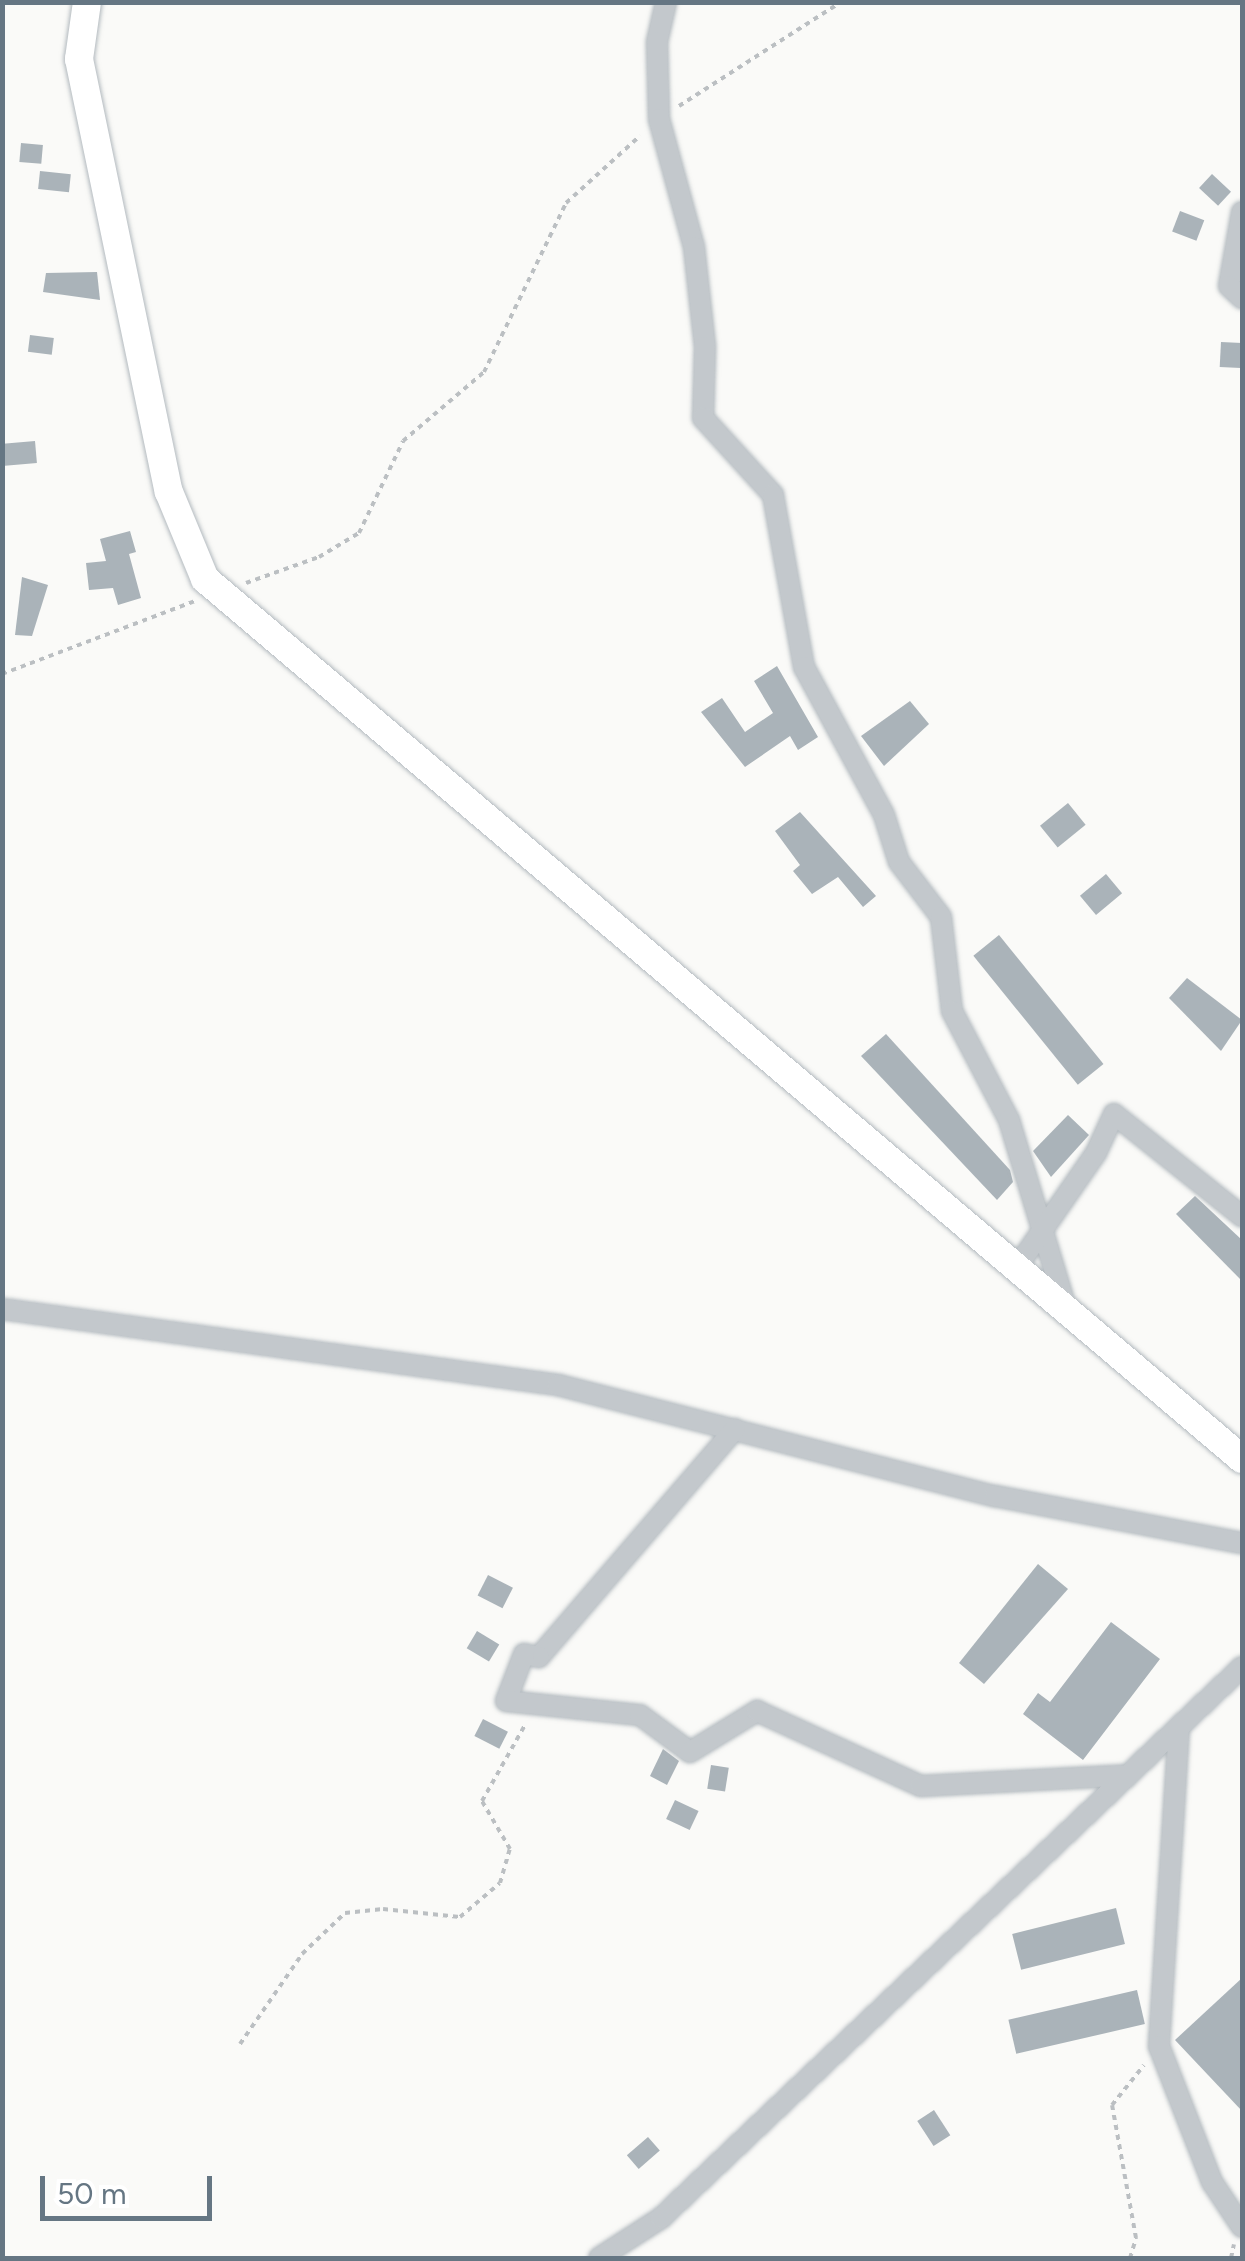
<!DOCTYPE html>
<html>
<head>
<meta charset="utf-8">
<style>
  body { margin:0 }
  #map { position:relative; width:1245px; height:2261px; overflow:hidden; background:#fafaf8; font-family:Figtree,sans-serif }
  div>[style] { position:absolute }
  .building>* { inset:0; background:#aab3b9; transform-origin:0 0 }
  .path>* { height:4px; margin-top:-2px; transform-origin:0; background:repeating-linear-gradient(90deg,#bbbfc2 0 5px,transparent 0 10px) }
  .roads { filter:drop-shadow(0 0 2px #b3babf) drop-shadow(0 0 2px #b3babf) }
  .street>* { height:20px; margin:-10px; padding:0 10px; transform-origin:10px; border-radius:10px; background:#c3c8cc }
  .secondary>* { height:28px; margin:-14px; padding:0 14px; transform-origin:14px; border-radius:14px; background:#fff }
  span { translate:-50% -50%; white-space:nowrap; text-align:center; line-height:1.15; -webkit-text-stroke:10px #fff; paint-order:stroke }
  .frame { position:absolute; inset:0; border:5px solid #657683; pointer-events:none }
  .scale { position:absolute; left:40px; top:2176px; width:172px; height:45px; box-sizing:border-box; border:5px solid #657683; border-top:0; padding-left:12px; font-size:30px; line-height:35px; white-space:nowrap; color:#657683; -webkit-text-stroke:8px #fff; paint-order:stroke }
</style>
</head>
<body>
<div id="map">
  <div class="building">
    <i style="left:21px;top:143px;width:22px;height:19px;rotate:5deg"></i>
    <i style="left:40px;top:171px;width:31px;height:18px;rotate:6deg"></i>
    <i style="left:1212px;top:174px;width:26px;height:19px;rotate:43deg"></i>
    <i style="left:1180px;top:211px;width:26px;height:22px;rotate:21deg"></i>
    <i style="clip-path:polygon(97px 272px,100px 300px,43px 292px,46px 273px)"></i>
    <i style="left:30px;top:335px;width:24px;height:17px;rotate:7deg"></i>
    <i style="left:1221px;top:342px;width:21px;height:25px;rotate:3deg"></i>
    <i style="left:35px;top:441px;width:22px;height:32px;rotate:85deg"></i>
    <i style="clip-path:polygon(130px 531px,136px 552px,129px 554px,141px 598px,118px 605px,113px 588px,89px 590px,86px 563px,106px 561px,100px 539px)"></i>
    <i style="clip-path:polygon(22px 577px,48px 585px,32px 636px,15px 635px)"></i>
    <i style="clip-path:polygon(777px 666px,818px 737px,798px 750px,790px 736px,745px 767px,701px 712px,722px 698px,745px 732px,773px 713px,754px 681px)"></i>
    <i style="clip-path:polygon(910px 701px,929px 724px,884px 766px,861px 736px)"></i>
    <i style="left:1068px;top:803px;width:28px;height:36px;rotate:51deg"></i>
    <i style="clip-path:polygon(800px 812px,876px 896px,863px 907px,838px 877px,812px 894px,793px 871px,800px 865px,775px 831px)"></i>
    <i style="left:1106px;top:874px;width:25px;height:34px;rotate:50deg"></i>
    <i style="left:999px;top:935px;width:166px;height:33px;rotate:51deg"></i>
    <i style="clip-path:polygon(1187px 978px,1242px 1020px,1221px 1051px,1169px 998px)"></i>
    <i style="clip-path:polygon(886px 1034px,1010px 1170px,1013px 1182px,997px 1200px,861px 1056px)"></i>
    <i style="clip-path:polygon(1068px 1115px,1089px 1135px,1051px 1177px,1033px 1151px)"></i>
    <i style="clip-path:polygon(1195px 1196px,1242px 1240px,1242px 1281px,1176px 1214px)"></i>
    <i style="clip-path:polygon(1038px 1564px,1068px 1589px,984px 1684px,959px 1663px)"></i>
    <i style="left:488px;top:1575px;width:28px;height:23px;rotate:27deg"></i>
    <i style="clip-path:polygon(1111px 1622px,1160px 1659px,1083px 1760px,1023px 1714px,1038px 1693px,1050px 1702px)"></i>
    <i style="left:477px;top:1631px;width:26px;height:20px;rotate:31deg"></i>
    <i style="left:483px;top:1719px;width:28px;height:19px;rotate:27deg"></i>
    <i style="clip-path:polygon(663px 1749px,679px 1761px,667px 1785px,650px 1776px)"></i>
    <i style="left:711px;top:1765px;width:18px;height:24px;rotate:9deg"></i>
    <i style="left:675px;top:1800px;width:26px;height:21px;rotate:25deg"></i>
    <i style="left:1116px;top:1908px;width:37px;height:107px;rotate:76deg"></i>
    <i style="clip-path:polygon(1242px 1978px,1242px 2111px,1175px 2040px)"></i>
    <i style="left:1137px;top:1990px;width:35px;height:132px;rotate:77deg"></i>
    <i style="left:934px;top:2110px;width:30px;height:20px;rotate:57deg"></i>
    <i style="left:648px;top:2137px;width:18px;height:28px;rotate:49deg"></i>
  </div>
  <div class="path">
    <i style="left:679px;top:106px;width:193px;rotate:-32.7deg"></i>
    <i style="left:246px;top:583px;width:77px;rotate:-19.6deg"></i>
    <i style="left:319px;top:557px;width:47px;rotate:-31deg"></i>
    <i style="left:359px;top:533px;width:102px;rotate:-64.4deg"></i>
    <i style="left:403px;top:441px;width:106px;rotate:-40.4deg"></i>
    <i style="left:484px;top:372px;width:188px;rotate:-64.1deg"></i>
    <i style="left:566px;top:203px;width:100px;rotate:-42.2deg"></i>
    <i style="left:2px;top:674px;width:206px;rotate:-20.7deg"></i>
    <i style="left:240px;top:2044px;width:109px;rotate:-55.4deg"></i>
    <i style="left:302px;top:1954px;width:59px;rotate:-43.6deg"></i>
    <i style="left:345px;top:1913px;width:38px;rotate:-6deg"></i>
    <i style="left:383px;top:1909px;width:77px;rotate:5.9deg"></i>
    <i style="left:460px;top:1917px;width:52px;rotate:-40.4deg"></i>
    <i style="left:500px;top:1883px;width:35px;rotate:-74deg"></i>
    <i style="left:510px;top:1849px;width:56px;rotate:-120.3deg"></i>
    <i style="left:482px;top:1801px;width:87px;rotate:-60.5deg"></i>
    <i style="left:1130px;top:2258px;width:21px;rotate:-73deg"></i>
    <i style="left:1136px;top:2238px;width:135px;rotate:-100.2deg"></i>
    <i style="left:1112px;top:2105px;width:51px;rotate:-51.3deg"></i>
    <i style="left:1231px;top:2258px;width:14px;rotate:-78deg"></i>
  </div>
  <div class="roads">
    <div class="street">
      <i style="left:666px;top:2px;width:41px;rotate:102.7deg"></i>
      <i style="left:657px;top:42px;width:77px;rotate:88.5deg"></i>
      <i style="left:659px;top:119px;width:133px;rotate:74.7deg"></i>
      <i style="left:694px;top:247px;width:101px;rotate:83.7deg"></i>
      <i style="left:705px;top:347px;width:71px;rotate:91.6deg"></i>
      <i style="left:703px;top:418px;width:104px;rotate:47.7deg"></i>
      <i style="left:773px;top:495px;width:175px;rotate:79.8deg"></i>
      <i style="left:804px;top:667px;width:168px;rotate:61.6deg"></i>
      <i style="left:884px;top:815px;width:49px;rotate:72.3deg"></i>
      <i style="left:899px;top:862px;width:69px;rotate:52.6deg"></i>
      <i style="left:941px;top:917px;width:95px;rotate:83.3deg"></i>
      <i style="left:952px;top:1011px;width:123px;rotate:62.4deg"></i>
      <i style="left:1009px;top:1120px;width:196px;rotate:73.1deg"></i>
      <i style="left:1242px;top:212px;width:75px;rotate:100deg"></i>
      <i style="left:1229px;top:286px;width:18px;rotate:43deg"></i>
      <i style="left:1017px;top:1267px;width:139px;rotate:-55.3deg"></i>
      <i style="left:1096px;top:1153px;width:43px;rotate:-65.2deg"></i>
      <i style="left:1114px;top:1114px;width:164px;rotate:38.6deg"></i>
      <i style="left:2px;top:1309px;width:561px;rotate:7.78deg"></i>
      <i style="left:558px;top:1385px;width:451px;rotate:14.3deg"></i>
      <i style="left:995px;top:1496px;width:251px;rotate:10.8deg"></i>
      <i style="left:735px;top:1429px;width:301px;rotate:130.7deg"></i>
      <i style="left:539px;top:1657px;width:15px;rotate:-169deg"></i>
      <i style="left:524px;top:1654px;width:50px;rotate:111deg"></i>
      <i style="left:506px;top:1701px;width:135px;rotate:6deg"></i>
      <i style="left:640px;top:1715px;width:62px;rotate:36.5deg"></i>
      <i style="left:690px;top:1752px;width:79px;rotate:-31.5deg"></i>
      <i style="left:757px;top:1711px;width:180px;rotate:24.6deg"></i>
      <i style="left:921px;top:1786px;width:207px;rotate:-3deg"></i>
      <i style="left:1179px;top:1727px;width:320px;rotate:93.6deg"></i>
      <i style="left:1159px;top:2046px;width:146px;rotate:68.7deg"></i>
      <i style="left:1212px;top:2182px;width:54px;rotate:56.3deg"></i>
      <i style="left:599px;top:2258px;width:74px;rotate:-32.8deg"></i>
      <i style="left:661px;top:2218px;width:801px;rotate:-43.48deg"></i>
    </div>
    <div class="secondary">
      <i style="left:87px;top:2px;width:58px;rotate:98deg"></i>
      <i style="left:79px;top:59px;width:442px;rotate:78.3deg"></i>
      <i style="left:169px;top:492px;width:94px;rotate:67.5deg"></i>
      <i style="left:205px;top:579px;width:1360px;rotate:40.32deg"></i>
    </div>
  </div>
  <div class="frame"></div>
  <div class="scale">50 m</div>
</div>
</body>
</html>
